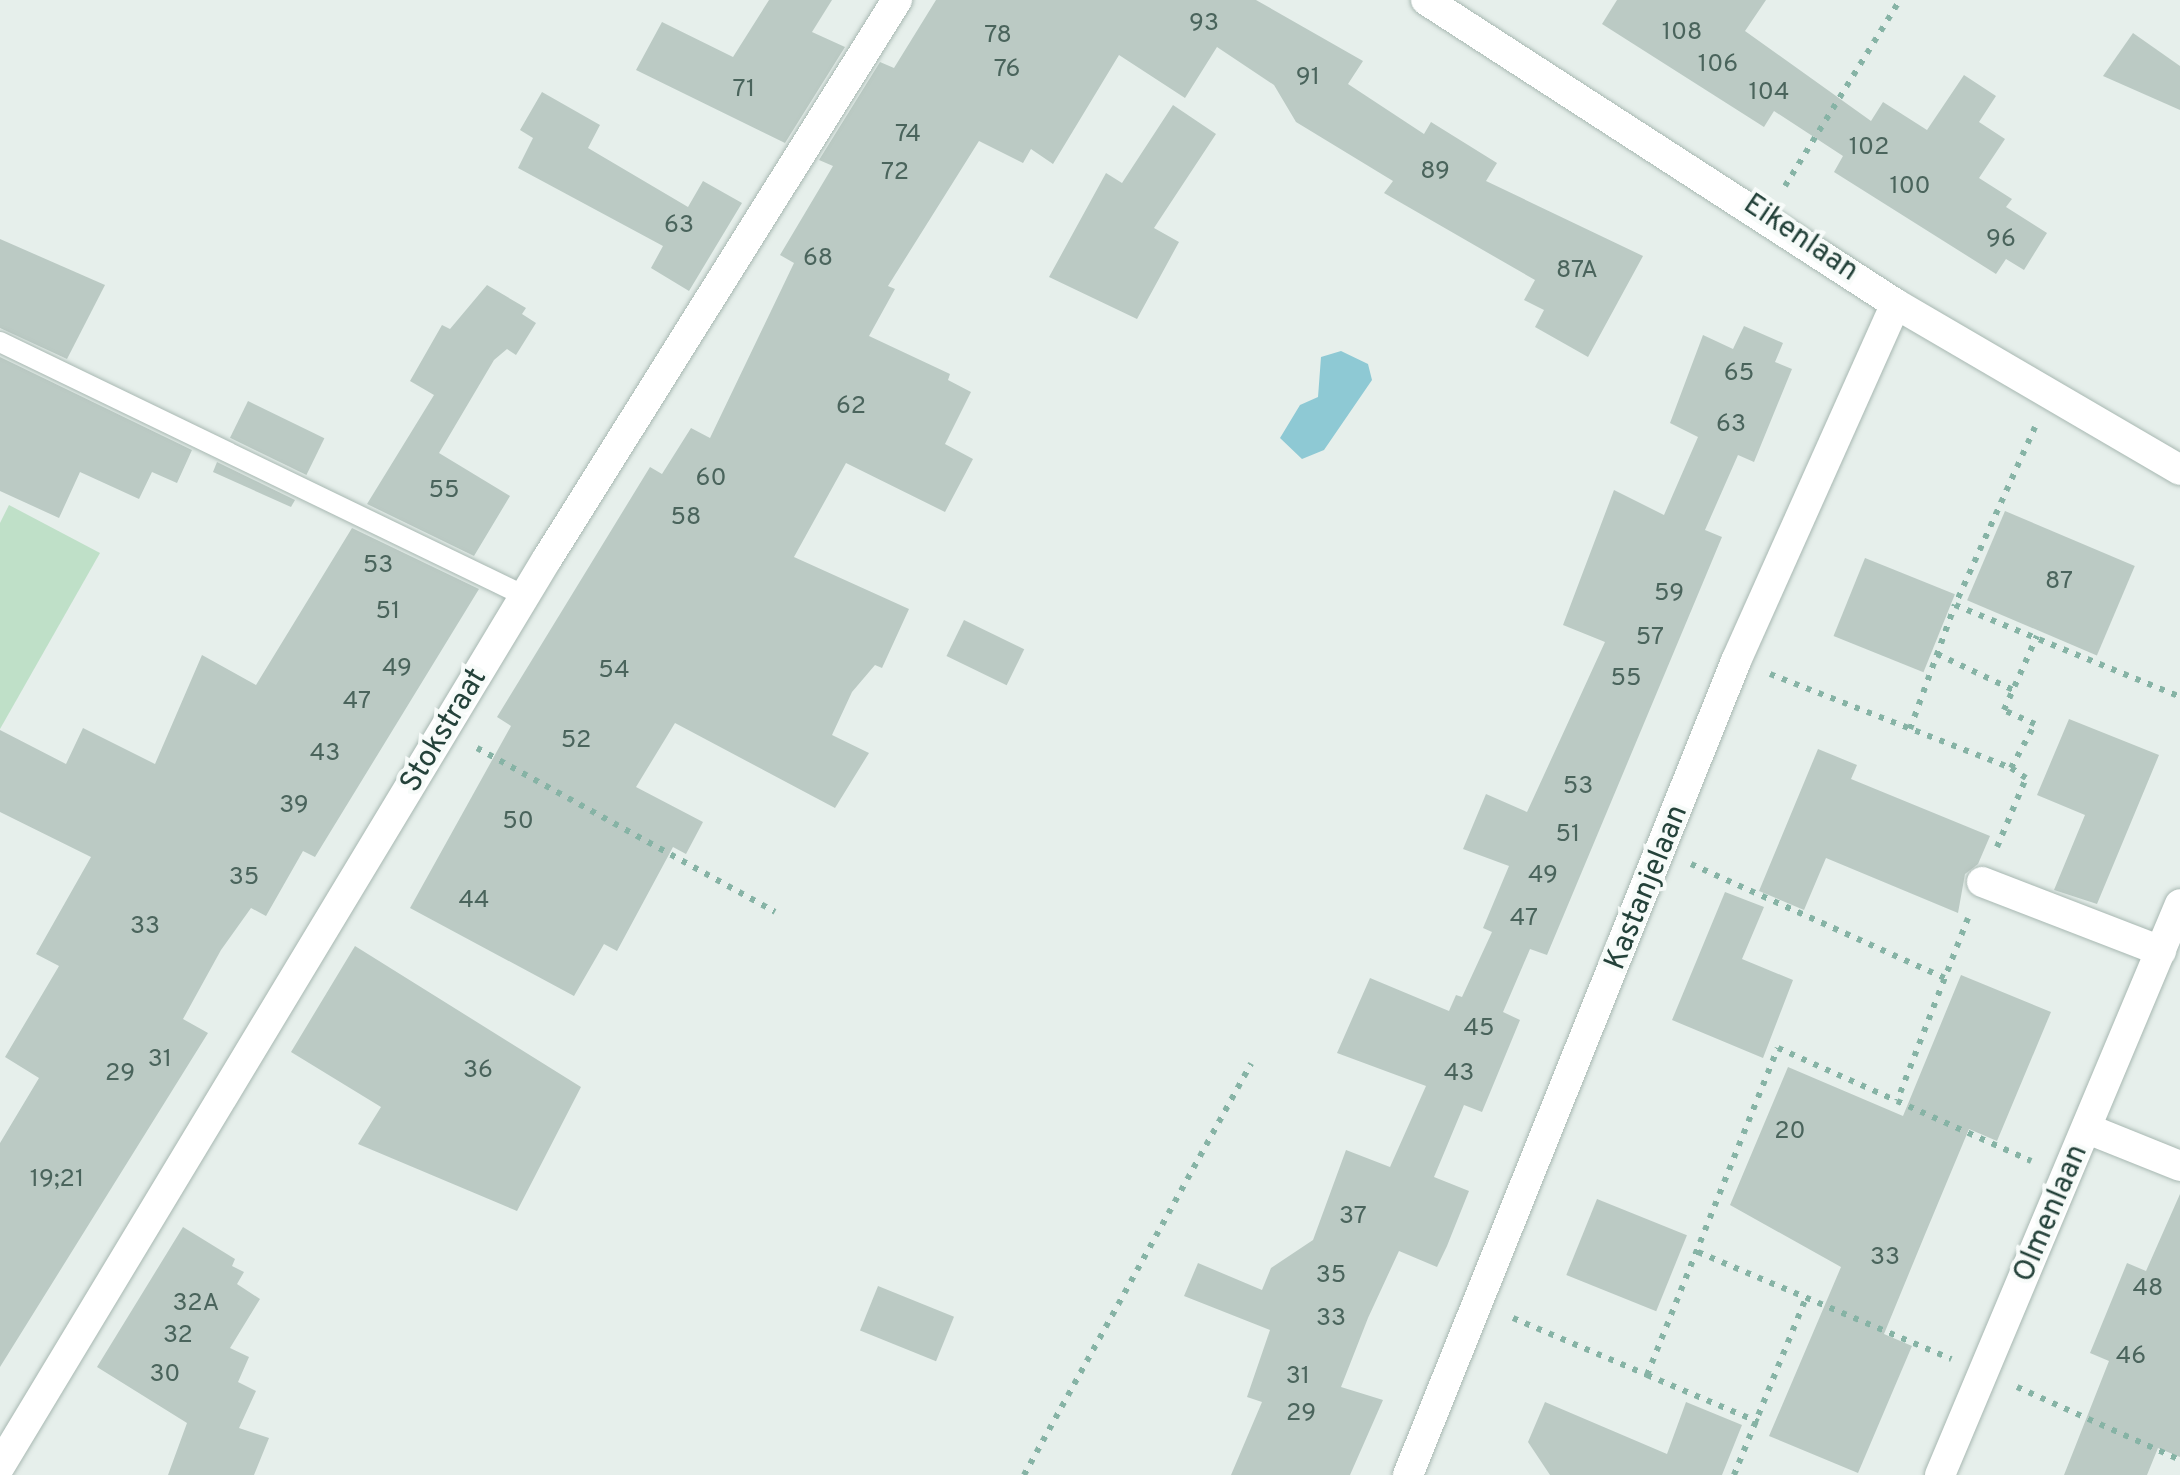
<!DOCTYPE html>
<html>
<head>
<meta charset="utf-8">
<style>
  body { margin:0 }
  #map { position:relative; width:2180px; height:1475px; overflow:hidden; background:#e6efeb; font-family:Overpass,sans-serif }
  div>[style] { position:absolute }
  .green>* { inset:0; background:#bfe0c8 }
  .water>* { inset:0; background:#8ec9d4 }
  .building>* { inset:0; background:#bbcac4; transform-origin:0 0 }
  .path>* { height:6px; margin-top:-3px; transform-origin:0; background:repeating-linear-gradient(90deg,#86b3a5 0 5px,transparent 0 13px) }
  .roads { filter:drop-shadow(0 0 2px #a8b8b2) drop-shadow(0 0 2px #a8b8b2) }
  .lane>* { height:20px; margin:-10px; padding:0 10px; transform-origin:10px; border-radius:10px; background:#fff }
  .street>* { height:30px; margin:-15px; padding:0 15px; transform-origin:15px; border-radius:15px; background:#fff }
  span { translate:-50% -50%; white-space:nowrap; text-align:center; line-height:1.15; -webkit-text-stroke:8px #f7fbf9; paint-order:stroke }
  .number-label { font-size:25px; color:#4a645c }
  .number-label span { -webkit-text-stroke-width:0 }
  .street-label { font-size:30px; color:#24423a }
</style>
</head>
<body>
<div id="map">
  <div class="green">
    <i style="clip-path:polygon(9px 505px,100px 553px,0 729px,0 523px)"></i>
  </div>
  <div class="water">
    <i style="clip-path:polygon(1341px 351px,1368px 364px,1372px 380px,1324px 450px,1302px 459px,1280px 438px,1300px 405px,1318px 397px,1321px 357px)"></i>
  </div>
  <div class="building">
    <i style="clip-path:polygon(769px 0,832px 0,812px 32px,845px 47px,785px 143px,636px 70px,662px 22px,733px 57px)"></i>
    <i style="clip-path:polygon(936px 0,1256px 0,1363px 61px,1348px 84px,1424px 134px,1431px 122px,1497px 163px,1486px 181px,1643px 256px,1588px 357px,1535px 327px,1544px 310px,1524px 300px,1535px 280px,1384px 193px,1393px 181px,1296px 122px,1274px 85px,1217px 47px,1185px 98px,1119px 55px,1053px 164px,1031px 149px,1023px 163px,979px 141px,888px 286px,895px 289px,869px 336px,950px 374px,948px 380px,971px 392px,945px 444px,973px 459px,945px 512px,846px 463px,794px 557px,909px 609px,882px 668px,875px 665px,852px 692px,832px 735px,869px 753px,835px 808px,675px 723px,636px 787px,703px 822px,686px 854px,673px 847px,617px 951px,604px 944px,574px 996px,410px 908px,511px 726px,497px 717px,650px 467px,662px 474px,691px 428px,710px 438px,794px 263px,780px 255px,833px 166px,819px 160px,880px 62px,894px 68px)"></i>
    <i style="clip-path:polygon(1617px 0,1766px 0,1745px 31px,1871px 121px,1883px 102px,1927px 130px,1964px 75px,1996px 96px,1979px 122px,2005px 139px,1979px 178px,2012px 199px,2006px 207px,2047px 233px,2024px 270px,2006px 259px,1996px 274px,1834px 172px,1843px 156px,1774px 111px,1764px 127px,1602px 24px)"></i>
    <i style="clip-path:polygon(2133px 33px,2180px 66px,2180px 110px,2103px 76px)"></i>
    <i style="clip-path:polygon(542px 92px,600px 125px,588px 148px,688px 207px,703px 181px,742px 203px,689px 291px,651px 268px,663px 246px,518px 168px,533px 138px,520px 130px)"></i>
    <i style="clip-path:polygon(1173px 105px,1216px 134px,1154px 228px,1179px 242px,1137px 319px,1049px 277px,1106px 173px,1122px 183px)"></i>
    <i style="clip-path:polygon(0 239px,105px 285px,67px 359px,0 328px)"></i>
    <i style="clip-path:polygon(487px 285px,526px 308px,522px 314px,536px 323px,516px 355px,507px 349px,494px 360px,439px 453px,510px 496px,474px 556px,367px 504px,434px 395px,410px 381px,442px 325px,450px 329px)"></i>
    <i style="clip-path:polygon(1744px 326px,1783px 343px,1775px 362px,1792px 369px,1754px 462px,1738px 455px,1705px 530px,1722px 537px,1547px 955px,1530px 949px,1503px 1012px,1520px 1020px,1482px 1112px,1464px 1105px,1434px 1177px,1469px 1191px,1447px 1246px,1437px 1267px,1399px 1251px,1368px 1318px,1341px 1387px,1383px 1400px,1350px 1475px,1231px 1475px,1262px 1402px,1247px 1397px,1270px 1330px,1184px 1296px,1198px 1263px,1262px 1290px,1271px 1268px,1313px 1240px,1346px 1150px,1390px 1167px,1426px 1086px,1337px 1053px,1370px 978px,1449px 1011px,1456px 995px,1462px 997px,1492px 932px,1483px 928px,1509px 866px,1463px 849px,1486px 794px,1527px 812px,1605px 642px,1563px 625px,1614px 490px,1664px 515px,1698px 437px,1670px 423px,1703px 335px,1733px 349px)"></i>
    <i style="clip-path:polygon(0 357px,192px 450px,177px 483px,152px 472px,139px 499px,80px 472px,59px 518px,0 491px)"></i>
    <i style="left:248px;top:401px;width:85px;height:41px;rotate:26deg"></i>
    <i style="clip-path:polygon(217px 462px,295px 500px,291px 507px,213px 472px)"></i>
    <i style="left:2005px;top:511px;width:141px;height:97px;rotate:23deg"></i>
    <i style="clip-path:polygon(352px 528px,479px 589px,315px 857px,303px 851px,266px 916px,251px 908px,221px 950px,183px 1019px,208px 1033px,0 1367px,0 1143px,39px 1078px,5px 1057px,59px 966px,36px 954px,91px 857px,0 812px,0 730px,66px 764px,83px 728px,155px 764px,202px 655px,256px 685px)"></i>
    <i style="left:1865px;top:558px;width:97px;height:84px;rotate:22deg"></i>
    <i style="left:964px;top:620px;width:67px;height:40px;rotate:26deg"></i>
    <i style="clip-path:polygon(2069px 719px,2159px 755px,2097px 904px,2054px 890px,2085px 815px,2037px 795px)"></i>
    <i style="clip-path:polygon(1818px 749px,1857px 765px,1851px 779px,1990px 836px,1978px 864px,1965px 874px,1958px 913px,1826px 858px,1804px 910px,1759px 891px)"></i>
    <i style="clip-path:polygon(1725px 892px,1764px 907px,1742px 959px,1793px 980px,1763px 1058px,1672px 1020px)"></i>
    <i style="clip-path:polygon(355px 946px,581px 1087px,517px 1211px,358px 1144px,381px 1107px,291px 1052px)"></i>
    <i style="clip-path:polygon(1961px 975px,2051px 1012px,1997px 1141px,1969px 1129px,1926px 1232px,1884px 1334px,1912px 1346px,1858px 1473px,1769px 1436px,1841px 1267px,1730px 1205px,1788px 1067px,1903px 1116px)"></i>
    <i style="clip-path:polygon(2180px 1194px,2180px 1457px,2158px 1448px,2147px 1475px,2064px 1475px,2109px 1361px,2090px 1353px,2127px 1263px,2146px 1271px)"></i>
    <i style="left:1597px;top:1199px;width:97px;height:82px;rotate:22deg"></i>
    <i style="clip-path:polygon(183px 1227px,235px 1259px,232px 1266px,244px 1272px,237px 1284px,260px 1299px,230px 1348px,249px 1357px,238px 1382px,256px 1391px,239px 1428px,269px 1438px,254px 1475px,168px 1475px,187px 1423px,97px 1367px)"></i>
    <i style="left:878px;top:1286px;width:82px;height:48px;rotate:22deg"></i>
    <i style="clip-path:polygon(1545px 1402px,1667px 1454px,1686px 1402px,1742px 1425px,1722px 1475px,1550px 1475px,1528px 1442px)"></i>
  </div>
  <div class="path">
    <i style="left:1785px;top:186px;width:219px;rotate:-58.3deg"></i>
    <i style="left:2035px;top:427px;width:195px;rotate:114.2deg"></i>
    <i style="left:1955px;top:605px;width:243px;rotate:22.2deg"></i>
    <i style="left:1937px;top:654px;width:84px;rotate:25.3deg"></i>
    <i style="left:1770px;top:674px;width:259px;rotate:21.3deg"></i>
    <i style="left:1910px;top:729px;width:132px;rotate:-70.1deg"></i>
    <i style="left:477px;top:748px;width:340px;rotate:28.8deg"></i>
    <i style="left:1997px;top:847px;width:75px;rotate:-67.2deg"></i>
    <i style="left:2026px;top:778px;width:18px;rotate:-146deg"></i>
    <i style="left:2011px;top:768px;width:50px;rotate:-61.4deg"></i>
    <i style="left:2035px;top:724px;width:34px;rotate:-156deg"></i>
    <i style="left:2004px;top:710px;width:81px;rotate:-66deg"></i>
    <i style="left:1691px;top:864px;width:278px;rotate:24.2deg"></i>
    <i style="left:1968px;top:918px;width:196px;rotate:111.2deg"></i>
    <i style="left:1897px;top:1101px;width:147px;rotate:24.1deg"></i>
    <i style="left:1698px;top:1252px;width:275px;rotate:22.9deg"></i>
    <i style="left:1513px;top:1318px;width:146px;rotate:23deg"></i>
    <i style="left:1647px;top:1375px;width:352px;rotate:-68.2deg"></i>
    <i style="left:1778px;top:1048px;width:130px;rotate:24deg"></i>
    <i style="left:1647px;top:1375px;width:121px;rotate:22.9deg"></i>
    <i style="left:2017px;top:1387px;width:179px;rotate:24.1deg"></i>
    <i style="left:1024px;top:1475px;width:470px;rotate:-61.1deg"></i>
    <i style="left:1734px;top:1475px;width:191px;rotate:-67.9deg"></i>
  </div>
  <div class="roads">
    <div class="lane">
      <i style="left:0;top:342px;width:583px;rotate:25.82deg"></i>
    </div>
    <div class="street">
      <i style="left:1426px;top:0;width:560px;rotate:32.9deg"></i>
      <i style="left:1896px;top:304px;width:329px;rotate:30.3deg"></i>
      <i style="left:1982px;top:882px;width:192px;rotate:21.1deg"></i>
      <i style="left:2088px;top:1129px;width:99px;rotate:21.9deg"></i>
      <i style="left:0;top:1466px;width:1059px;rotate:-58.91deg"></i>
      <i style="left:547px;top:559px;width:660px;rotate:-57.95deg"></i>
      <i style="left:1408px;top:1475px;width:878px;rotate:-68.05deg"></i>
      <i style="left:1736px;top:661px;width:391px;rotate:-65.9deg"></i>
      <i style="left:1940px;top:1475px;width:619px;rotate:-67.2deg"></i>
    </div>
  </div>
  <div class="number-label">
    <span style="left:1204px;top:24px">93</span>
    <span style="left:1682px;top:33px">108</span>
    <span style="left:998px;top:36px">78</span>
    <span style="left:1718px;top:65px">106</span>
    <span style="left:1007px;top:70px">76</span>
    <span style="left:1308px;top:78px">91</span>
    <span style="left:744px;top:90px">71</span>
    <span style="left:1769px;top:93px">104</span>
    <span style="left:908px;top:135px">74</span>
    <span style="left:1869px;top:148px">102</span>
    <span style="left:1435px;top:172px">89</span>
    <span style="left:895px;top:173px">72</span>
    <span style="left:1910px;top:187px">100</span>
    <span style="left:679px;top:226px">63</span>
    <span style="left:2001px;top:240px">96</span>
    <span style="left:818px;top:259px">68</span>
    <span style="left:1577px;top:271px">87A</span>
    <span style="left:1739px;top:374px">65</span>
    <span style="left:851px;top:407px">62</span>
    <span style="left:1731px;top:425px">63</span>
    <span style="left:711px;top:479px">60</span>
    <span style="left:444px;top:491px">55</span>
    <span style="left:686px;top:518px">58</span>
    <span style="left:378px;top:566px">53</span>
    <span style="left:2059px;top:582px">87</span>
    <span style="left:1669px;top:594px">59</span>
    <span style="left:388px;top:612px">51</span>
    <span style="left:1650px;top:638px">57</span>
    <span style="left:397px;top:669px">49</span>
    <span style="left:614px;top:671px">54</span>
    <span style="left:1626px;top:679px">55</span>
    <span style="left:357px;top:702px">47</span>
    <span style="left:576px;top:741px">52</span>
    <span style="left:325px;top:754px">43</span>
    <span style="left:1578px;top:787px">53</span>
    <span style="left:294px;top:806px">39</span>
    <span style="left:518px;top:822px">50</span>
    <span style="left:1568px;top:835px">51</span>
    <span style="left:1543px;top:876px">49</span>
    <span style="left:244px;top:878px">35</span>
    <span style="left:474px;top:901px">44</span>
    <span style="left:1524px;top:919px">47</span>
    <span style="left:145px;top:927px">33</span>
    <span style="left:1479px;top:1029px">45</span>
    <span style="left:160px;top:1060px">31</span>
    <span style="left:478px;top:1071px">36</span>
    <span style="left:120px;top:1074px">29</span>
    <span style="left:1459px;top:1074px">43</span>
    <span style="left:1790px;top:1132px">20</span>
    <span style="left:57px;top:1180px">19;21</span>
    <span style="left:1353px;top:1217px">37</span>
    <span style="left:1885px;top:1258px">33</span>
    <span style="left:1331px;top:1276px">35</span>
    <span style="left:2148px;top:1289px">48</span>
    <span style="left:196px;top:1304px">32A</span>
    <span style="left:1331px;top:1319px">33</span>
    <span style="left:178px;top:1336px">32</span>
    <span style="left:2131px;top:1357px">46</span>
    <span style="left:165px;top:1375px">30</span>
    <span style="left:1298px;top:1377px">31</span>
    <span style="left:1301px;top:1414px">29</span>
  </div>
  <div class="street-label">
    <span style="left:1800px;top:239px;rotate:34deg">Eikenlaan</span>
    <span style="left:445px;top:731px;rotate:-59deg">Stokstraat</span>
    <span style="left:1648px;top:888px;rotate:-68deg">Kastanjelaan</span>
    <span style="left:2052px;top:1214px;rotate:-67deg">Olmenlaan</span>
  </div>
</div>
</body>
</html>
